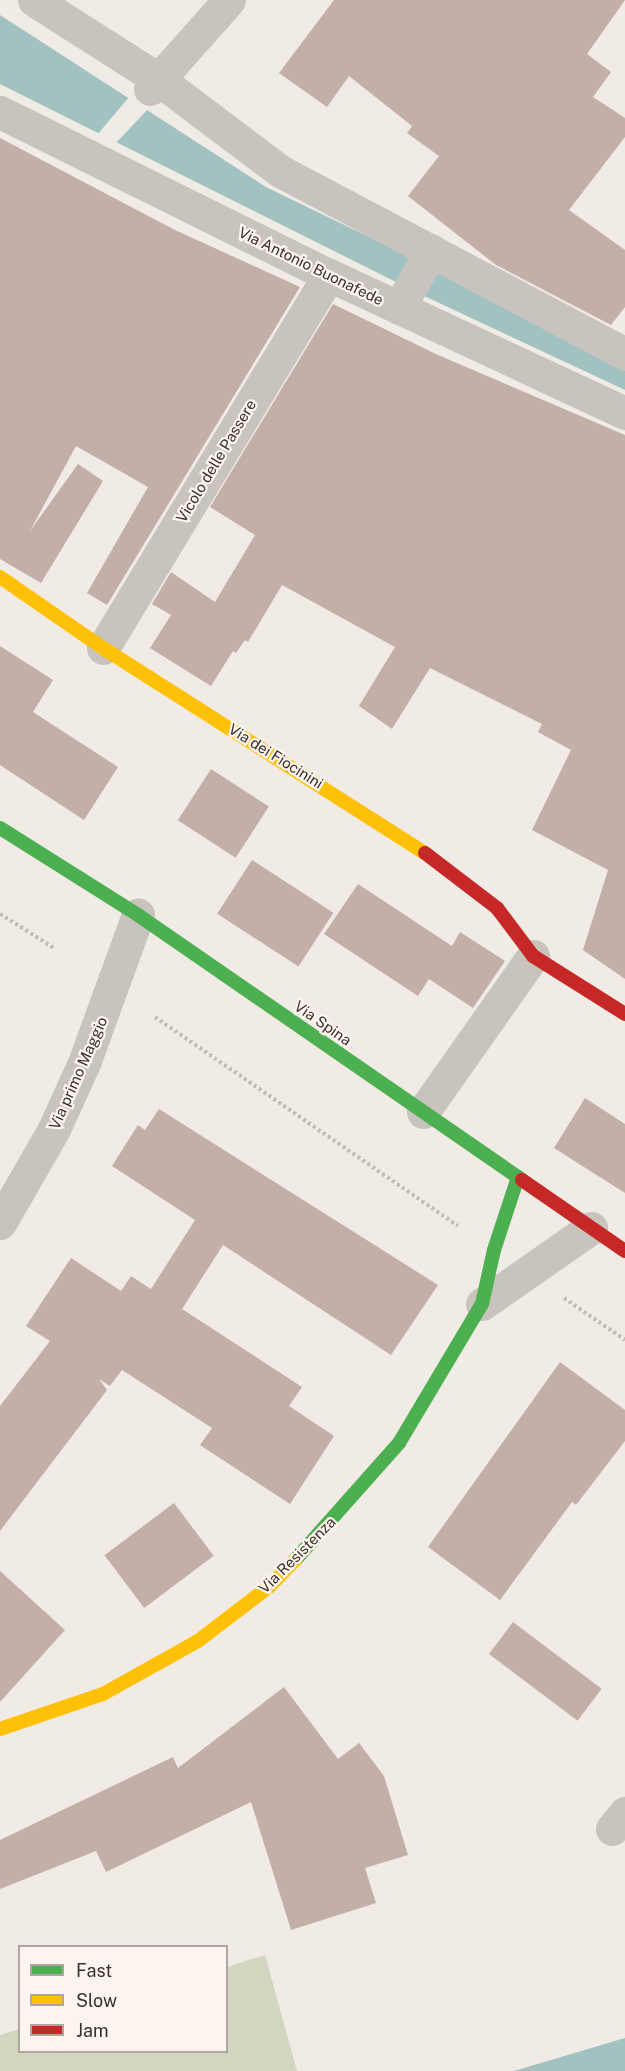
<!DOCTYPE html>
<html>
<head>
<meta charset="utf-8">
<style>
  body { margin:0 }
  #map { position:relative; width:625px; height:2071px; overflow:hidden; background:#f0ebe5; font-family:"Public Sans",sans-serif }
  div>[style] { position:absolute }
  .green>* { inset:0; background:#d1d6bf }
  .water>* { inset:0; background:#a1c2c1 }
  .pier>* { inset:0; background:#f0ebe5 }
  .building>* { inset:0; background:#c3afa7; transform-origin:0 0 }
  .path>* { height:4px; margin-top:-2px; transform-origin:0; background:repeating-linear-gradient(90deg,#c2bbb6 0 3px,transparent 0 6px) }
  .street>* { height:33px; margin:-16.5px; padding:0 16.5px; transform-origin:16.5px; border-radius:16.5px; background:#c9c3be }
  .fast>* { height:14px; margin:-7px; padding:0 7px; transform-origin:7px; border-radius:7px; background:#4caf50 }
  .slow>* { height:14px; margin:-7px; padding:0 7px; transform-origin:7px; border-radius:7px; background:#ffc107 }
  .jam>* { height:14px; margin:-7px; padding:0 7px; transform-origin:7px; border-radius:7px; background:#c62828 }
  span { translate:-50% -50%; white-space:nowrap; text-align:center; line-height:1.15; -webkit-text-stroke:4.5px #fbf5ee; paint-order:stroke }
  .street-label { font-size:15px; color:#3b302b }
  .legend { position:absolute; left:18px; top:1945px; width:210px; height:108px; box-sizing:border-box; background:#fbf5ee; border:2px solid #aea6a0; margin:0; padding:8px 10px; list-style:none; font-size:18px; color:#3b302b }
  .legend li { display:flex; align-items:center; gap:12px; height:30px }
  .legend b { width:30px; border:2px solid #aea6a0 }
</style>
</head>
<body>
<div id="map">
  <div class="green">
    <i style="clip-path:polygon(265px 1955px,297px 2071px,0 2071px,0 2035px,19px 2029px,20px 2052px,226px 2052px,227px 1967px)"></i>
  </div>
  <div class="water">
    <i style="clip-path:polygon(0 15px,266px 187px,625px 361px,625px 390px,420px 294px,0 84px)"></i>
    <i style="clip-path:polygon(625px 2038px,625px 2071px,514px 2071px)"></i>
  </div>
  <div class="pier">
    <i style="clip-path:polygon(130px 96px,149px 108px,115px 144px,97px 135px)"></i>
  </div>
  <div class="building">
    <i style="clip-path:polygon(334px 0,625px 0,587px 54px,611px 72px,593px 97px,625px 118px,625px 137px,569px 210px,625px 250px,625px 307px,611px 325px,496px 265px,408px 196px,439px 156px,407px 133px,412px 126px,349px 76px,327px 107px,279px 73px)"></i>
    <i style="clip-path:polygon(0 138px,175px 230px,300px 287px,107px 605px,87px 593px,148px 487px,76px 446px,30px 531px,78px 464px,103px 481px,41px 583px,0 559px)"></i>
    <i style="clip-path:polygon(333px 304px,438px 355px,625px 435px,625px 979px,583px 950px,608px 870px,532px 830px,571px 750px,538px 732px,542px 724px,430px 668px,392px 729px,359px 706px,395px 647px,282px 585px,248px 642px,245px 640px,236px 653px,233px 651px,211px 686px,150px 648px,171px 615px,152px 604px,171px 572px,215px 602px,255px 535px,210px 507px)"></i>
    <i style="clip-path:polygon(0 646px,53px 680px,33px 712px,118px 767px,84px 820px,0 765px)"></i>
    <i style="left:211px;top:769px;width:69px;height:61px;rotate:33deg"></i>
    <i style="left:252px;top:860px;width:97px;height:64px;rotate:33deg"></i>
    <i style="clip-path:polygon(358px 884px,452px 946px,460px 932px,505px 961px,473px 1008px,429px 979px,418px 996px,324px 934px)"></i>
    <i style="clip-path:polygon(585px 1098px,625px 1124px,625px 1193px,554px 1148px)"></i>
    <i style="clip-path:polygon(159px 1109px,438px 1285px,391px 1355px,223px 1245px,182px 1309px,302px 1387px,289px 1406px,334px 1436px,290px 1504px,200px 1445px,212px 1428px,122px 1370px,110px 1386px,99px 1379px,107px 1390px,0 1531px,0 1406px,50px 1341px,26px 1326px,71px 1258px,121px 1291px,131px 1276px,151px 1289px,195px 1220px,112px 1166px,138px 1125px,145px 1130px)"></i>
    <i style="clip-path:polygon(560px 1362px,625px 1410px,625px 1441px,576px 1505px,572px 1502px,500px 1600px,428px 1547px)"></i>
    <i style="left:174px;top:1503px;width:66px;height:87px;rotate:53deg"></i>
    <i style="clip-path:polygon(0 1571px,65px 1630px,0 1702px)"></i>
    <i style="left:513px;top:1622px;width:111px;height:40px;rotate:37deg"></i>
    <i style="clip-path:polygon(284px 1687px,338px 1759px,359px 1743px,384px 1776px,408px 1855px,365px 1868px,376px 1903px,291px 1930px,251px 1802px,106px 1872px,96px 1851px,0 1889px,0 1840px,173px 1757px,178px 1768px)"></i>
  </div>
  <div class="path">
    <i style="left:0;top:914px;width:64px;rotate:32.2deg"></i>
    <i style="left:155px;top:1017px;width:368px;rotate:34.6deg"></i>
    <i style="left:564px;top:1298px;width:74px;rotate:34.5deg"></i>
  </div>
  <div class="street">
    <i style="left:34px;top:0;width:147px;rotate:32.5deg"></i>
    <i style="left:158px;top:79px;width:153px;rotate:37deg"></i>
    <i style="left:280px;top:171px;width:391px;rotate:27.9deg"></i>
    <i style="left:150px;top:89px;width:119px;rotate:-48.4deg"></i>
    <i style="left:0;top:112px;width:367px;rotate:26.4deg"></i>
    <i style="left:329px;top:275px;width:327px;rotate:25deg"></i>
    <i style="left:399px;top:308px;width:66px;rotate:-61.1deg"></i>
    <i style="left:103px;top:648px;width:436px;rotate:-58.8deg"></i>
    <i style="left:423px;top:1112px;width:191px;rotate:-54.8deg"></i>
    <i style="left:0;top:1223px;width:108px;rotate:-60.1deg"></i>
    <i style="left:54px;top:1129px;width:72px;rotate:-65.6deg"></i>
    <i style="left:84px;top:1063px;width:158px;rotate:-70deg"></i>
    <i style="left:482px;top:1304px;width:133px;rotate:-34.9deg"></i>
    <i style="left:612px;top:1829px;width:21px;rotate:-51deg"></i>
  </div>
  <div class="fast">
    <i style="left:0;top:828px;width:163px;rotate:32.2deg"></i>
    <i style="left:138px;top:915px;width:467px;rotate:34.6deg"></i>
    <i style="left:296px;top:1559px;width:155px;rotate:-48.4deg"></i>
    <i style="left:399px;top:1443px;width:162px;rotate:-59.2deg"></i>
    <i style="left:482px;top:1304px;width:55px;rotate:-77.5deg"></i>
    <i style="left:494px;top:1250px;width:77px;rotate:-71.8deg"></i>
  </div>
  <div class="slow">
    <i style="left:0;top:577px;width:125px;rotate:34.6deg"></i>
    <i style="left:103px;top:648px;width:382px;rotate:32.5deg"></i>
    <i style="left:0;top:1729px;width:109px;rotate:-18.8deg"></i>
    <i style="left:103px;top:1694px;width:109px;rotate:-29.2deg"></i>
    <i style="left:198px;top:1641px;width:91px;rotate:-37.4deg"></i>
    <i style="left:270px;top:1586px;width:37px;rotate:-46deg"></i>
  </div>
  <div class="jam">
    <i style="left:425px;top:853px;width:91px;rotate:37.4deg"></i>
    <i style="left:497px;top:908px;width:60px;rotate:53.1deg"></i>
    <i style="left:533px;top:956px;width:109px;rotate:32.2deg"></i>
    <i style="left:522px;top:1180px;width:125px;rotate:34.6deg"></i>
  </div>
  <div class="street-label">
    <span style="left:311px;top:266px;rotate:26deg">Via Antonio Buonafede</span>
    <span style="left:216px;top:461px;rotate:-59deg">Vicolo delle Passere</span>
    <span style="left:276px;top:756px;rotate:32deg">Via dei Fiocinini</span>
    <span style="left:323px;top:1023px;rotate:35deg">Via Spina</span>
    <span style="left:78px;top:1073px;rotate:-66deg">Via primo Maggio</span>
    <span style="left:297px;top:1555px;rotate:-45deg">Via Resistenza</span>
  </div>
  <ul class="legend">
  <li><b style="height:8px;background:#4caf50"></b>Fast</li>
  <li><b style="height:8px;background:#ffc107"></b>Slow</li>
  <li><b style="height:8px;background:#c62828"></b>Jam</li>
  </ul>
</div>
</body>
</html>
